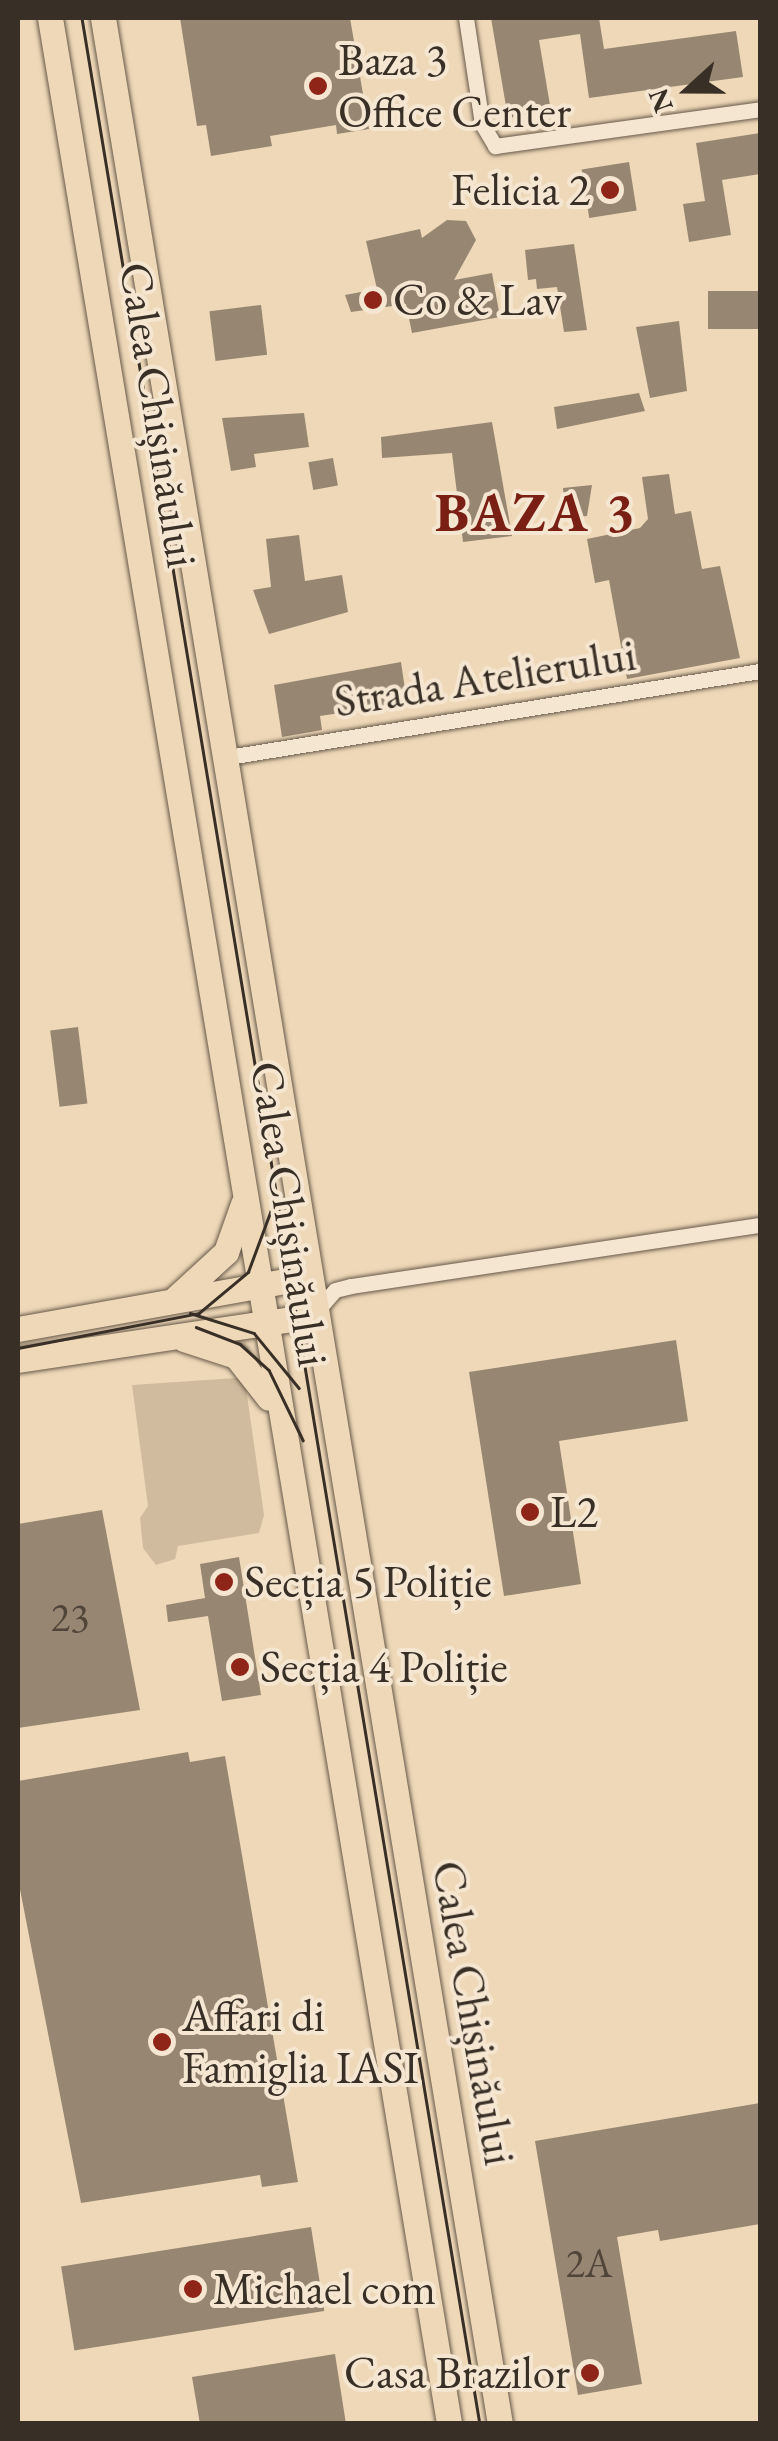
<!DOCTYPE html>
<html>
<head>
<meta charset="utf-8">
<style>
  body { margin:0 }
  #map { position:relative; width:778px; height:2441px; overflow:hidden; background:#efd8b8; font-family:"EB Garamond",serif }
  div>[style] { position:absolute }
  .green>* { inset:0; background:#d0bb9f }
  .building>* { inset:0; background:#978772; transform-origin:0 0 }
  .roads { filter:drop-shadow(0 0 2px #66594a) drop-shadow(0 0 2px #66594a) }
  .minor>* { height:15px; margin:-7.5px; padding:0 7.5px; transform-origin:7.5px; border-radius:7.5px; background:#f5e6d1 }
  .primary>* { height:25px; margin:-12.5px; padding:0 12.5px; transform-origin:12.5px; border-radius:12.5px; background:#efd8b8 }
  .tram>* { height:2.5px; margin:-1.25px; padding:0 1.25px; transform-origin:1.25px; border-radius:1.25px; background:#382f26 }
  .dots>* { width:28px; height:28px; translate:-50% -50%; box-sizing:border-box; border:5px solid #f5e6d1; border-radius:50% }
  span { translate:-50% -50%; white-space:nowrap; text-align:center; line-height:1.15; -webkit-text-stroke:8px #f5e6d1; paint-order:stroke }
  .number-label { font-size:40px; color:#504539 }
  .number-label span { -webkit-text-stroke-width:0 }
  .poi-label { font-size:45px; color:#382f26 }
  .left { translate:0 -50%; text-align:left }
  .right { translate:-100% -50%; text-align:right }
  .street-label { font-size:45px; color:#382f26 }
  .district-label { font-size:55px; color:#7a1f14; font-weight:700; letter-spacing:2.5px }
  .frame { position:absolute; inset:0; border:20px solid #382f26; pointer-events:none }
  .north { position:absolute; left:638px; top:40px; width:100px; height:100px; -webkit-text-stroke:8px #f5e6d1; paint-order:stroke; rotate:249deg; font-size:28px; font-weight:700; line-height:40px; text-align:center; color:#382f26 }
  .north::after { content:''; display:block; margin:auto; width:35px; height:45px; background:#382f26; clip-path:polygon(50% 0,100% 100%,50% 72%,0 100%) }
</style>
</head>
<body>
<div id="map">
  <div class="green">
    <i style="clip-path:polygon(236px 1378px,245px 1381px,264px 1515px,259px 1533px,178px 1546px,175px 1559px,156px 1565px,143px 1548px,140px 1518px,148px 1506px,132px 1385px)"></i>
  </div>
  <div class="building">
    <i style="clip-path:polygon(180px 18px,350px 18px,369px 129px,337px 134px,336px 125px,270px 136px,272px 146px,211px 156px,206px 125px,197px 126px)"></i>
    <i style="clip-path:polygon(491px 18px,599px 18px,604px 49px,736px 31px,743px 77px,589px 98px,580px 34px,539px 40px,551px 111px,508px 118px)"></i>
    <i style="clip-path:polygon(760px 133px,760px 174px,722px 180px,731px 235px,689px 242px,683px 204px,705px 201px,696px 143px)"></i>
    <i style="left:629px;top:162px;width:49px;height:48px;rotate:81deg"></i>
    <i style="clip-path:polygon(447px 220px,466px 221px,476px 240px,454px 280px,492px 273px,500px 317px,412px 333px,406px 304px,351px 312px,345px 295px,377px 289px,366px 241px,420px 229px,422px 238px)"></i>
    <i style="clip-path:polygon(574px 244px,587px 330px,564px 332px,557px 287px,537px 289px,536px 279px,528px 280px,525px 250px)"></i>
    <i style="left:760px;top:291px;width:38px;height:52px;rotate:90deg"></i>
    <i style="left:261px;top:305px;width:50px;height:52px;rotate:83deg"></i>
    <i style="clip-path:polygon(679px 321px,687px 391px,650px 398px,636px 327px)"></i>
    <i style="clip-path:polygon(639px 393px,645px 411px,557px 429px,554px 407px)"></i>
    <i style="clip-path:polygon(304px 413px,309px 447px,254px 454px,256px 467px,231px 471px,222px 418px)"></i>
    <i style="clip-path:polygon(492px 422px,512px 536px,463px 542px,452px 453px,382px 458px,381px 437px)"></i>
    <i style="left:333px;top:458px;width:28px;height:25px;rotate:80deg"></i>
    <i style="clip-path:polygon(669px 474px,675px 514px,691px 511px,702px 569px,720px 566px,740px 658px,627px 679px,609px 580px,595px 583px,587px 539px,640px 528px,648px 519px,642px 477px)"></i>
    <i style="clip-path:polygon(592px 485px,587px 516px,566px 518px,563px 488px)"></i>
    <i style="clip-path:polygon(299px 535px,305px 581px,342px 575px,348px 612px,269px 634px,253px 590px,271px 587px,266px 539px)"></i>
    <i style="clip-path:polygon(401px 662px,407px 703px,320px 716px,322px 730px,282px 737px,274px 685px)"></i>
    <i style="left:78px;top:1027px;width:77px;height:28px;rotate:83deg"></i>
    <i style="clip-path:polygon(676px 1340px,688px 1421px,559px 1441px,581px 1584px,504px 1596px,469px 1372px)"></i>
    <i style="clip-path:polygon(102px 1510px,140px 1710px,18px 1728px,18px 1524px)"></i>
    <i style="clip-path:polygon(239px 1557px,261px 1695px,222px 1701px,208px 1616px,168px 1622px,166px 1605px,205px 1598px,200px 1564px)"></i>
    <i style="clip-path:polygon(188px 1752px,190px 1762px,225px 1756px,298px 2182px,262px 2187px,260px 2175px,81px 2203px,18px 1879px,18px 1781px)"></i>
    <i style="clip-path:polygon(760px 2103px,760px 2224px,660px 2241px,658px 2230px,617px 2237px,642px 2384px,578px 2395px,535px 2141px)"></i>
    <i style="left:311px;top:2227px;width:85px;height:253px;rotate:81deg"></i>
    <i style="clip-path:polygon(335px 2354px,346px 2424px,200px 2424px,192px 2377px)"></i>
  </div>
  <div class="roads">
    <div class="minor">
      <i style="left:466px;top:18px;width:107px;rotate:81.4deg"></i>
      <i style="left:482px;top:124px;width:26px;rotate:59deg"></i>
      <i style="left:495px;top:146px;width:268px;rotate:-7.9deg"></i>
      <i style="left:222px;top:758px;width:545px;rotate:-9.19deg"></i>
      <i style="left:315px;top:1313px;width:30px;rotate:-49deg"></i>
      <i style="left:335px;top:1290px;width:16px;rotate:-14deg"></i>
      <i style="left:351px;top:1286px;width:414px;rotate:-8.5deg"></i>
    </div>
    <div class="primary">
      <i style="left:50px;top:18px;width:2439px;rotate:80.58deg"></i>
      <i style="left:103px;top:18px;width:2439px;rotate:80.63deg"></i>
      <i style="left:176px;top:1298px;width:68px;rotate:-42.6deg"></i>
      <i style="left:226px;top:1252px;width:51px;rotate:-70.5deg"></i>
      <i style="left:18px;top:1329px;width:294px;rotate:-10.2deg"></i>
      <i style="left:184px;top:1339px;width:55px;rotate:18.1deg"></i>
      <i style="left:236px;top:1356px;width:53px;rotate:51.8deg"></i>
      <i style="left:18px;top:1360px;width:298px;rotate:-8.5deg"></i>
    </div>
  </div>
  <div class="tram">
    <i style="left:82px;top:18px;width:2439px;rotate:80.61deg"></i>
    <i style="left:190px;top:1313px;width:67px;rotate:17.4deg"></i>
    <i style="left:254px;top:1333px;width:71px;rotate:50.7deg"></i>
    <i style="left:196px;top:1327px;width:47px;rotate:21.1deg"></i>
    <i style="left:240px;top:1344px;width:39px;rotate:42deg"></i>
    <i style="left:269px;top:1370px;width:78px;rotate:64.1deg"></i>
    <i style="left:18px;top:1348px;width:184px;rotate:-10.9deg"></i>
    <i style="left:199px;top:1313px;width:64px;rotate:-39.9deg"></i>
    <i style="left:248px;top:1272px;width:69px;rotate:-69.7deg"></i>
  </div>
  <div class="dots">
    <i style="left:318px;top:86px;background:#8f2418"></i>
    <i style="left:610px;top:190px;background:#8f2418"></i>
    <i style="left:373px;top:300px;background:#8f2418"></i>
    <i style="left:530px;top:1512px;background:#8f2418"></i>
    <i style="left:224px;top:1582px;background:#8f2418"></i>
    <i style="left:240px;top:1667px;background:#8f2418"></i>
    <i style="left:162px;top:2042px;background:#8f2418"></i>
    <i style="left:193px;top:2289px;background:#8f2418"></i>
    <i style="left:590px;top:2373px;background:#8f2418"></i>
  </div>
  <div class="number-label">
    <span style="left:70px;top:1617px">23</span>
    <span style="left:589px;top:2263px">2A</span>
  </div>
  <div class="poi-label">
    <span class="left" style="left:338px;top:86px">Baza 3<br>Office Center</span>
    <span class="right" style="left:590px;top:190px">Felicia 2</span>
    <span class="left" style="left:393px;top:300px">Co &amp; Lav</span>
    <span class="left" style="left:550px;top:1512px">L2</span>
    <span class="left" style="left:244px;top:1582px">Secția 5 Poliție</span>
    <span class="left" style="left:260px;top:1667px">Secția 4 Poliție</span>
    <span class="left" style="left:182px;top:2042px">Affari di<br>Famiglia IASI</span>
    <span class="left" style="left:213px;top:2289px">Michael com</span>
    <span class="right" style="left:570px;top:2373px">Casa Brazilor</span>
  </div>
  <div class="street-label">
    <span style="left:159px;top:415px;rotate:81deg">Calea Chișinăului</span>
    <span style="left:485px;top:678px;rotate:-9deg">Strada Atelierului</span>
    <span style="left:290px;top:1214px;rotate:81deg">Calea Chișinăului</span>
    <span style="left:474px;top:2013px;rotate:80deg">Calea Chișinăului</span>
  </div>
  <div class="district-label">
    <span style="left:536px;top:512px">BAZA 3</span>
  </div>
  <div class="frame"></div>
  <div class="north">N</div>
</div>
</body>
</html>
